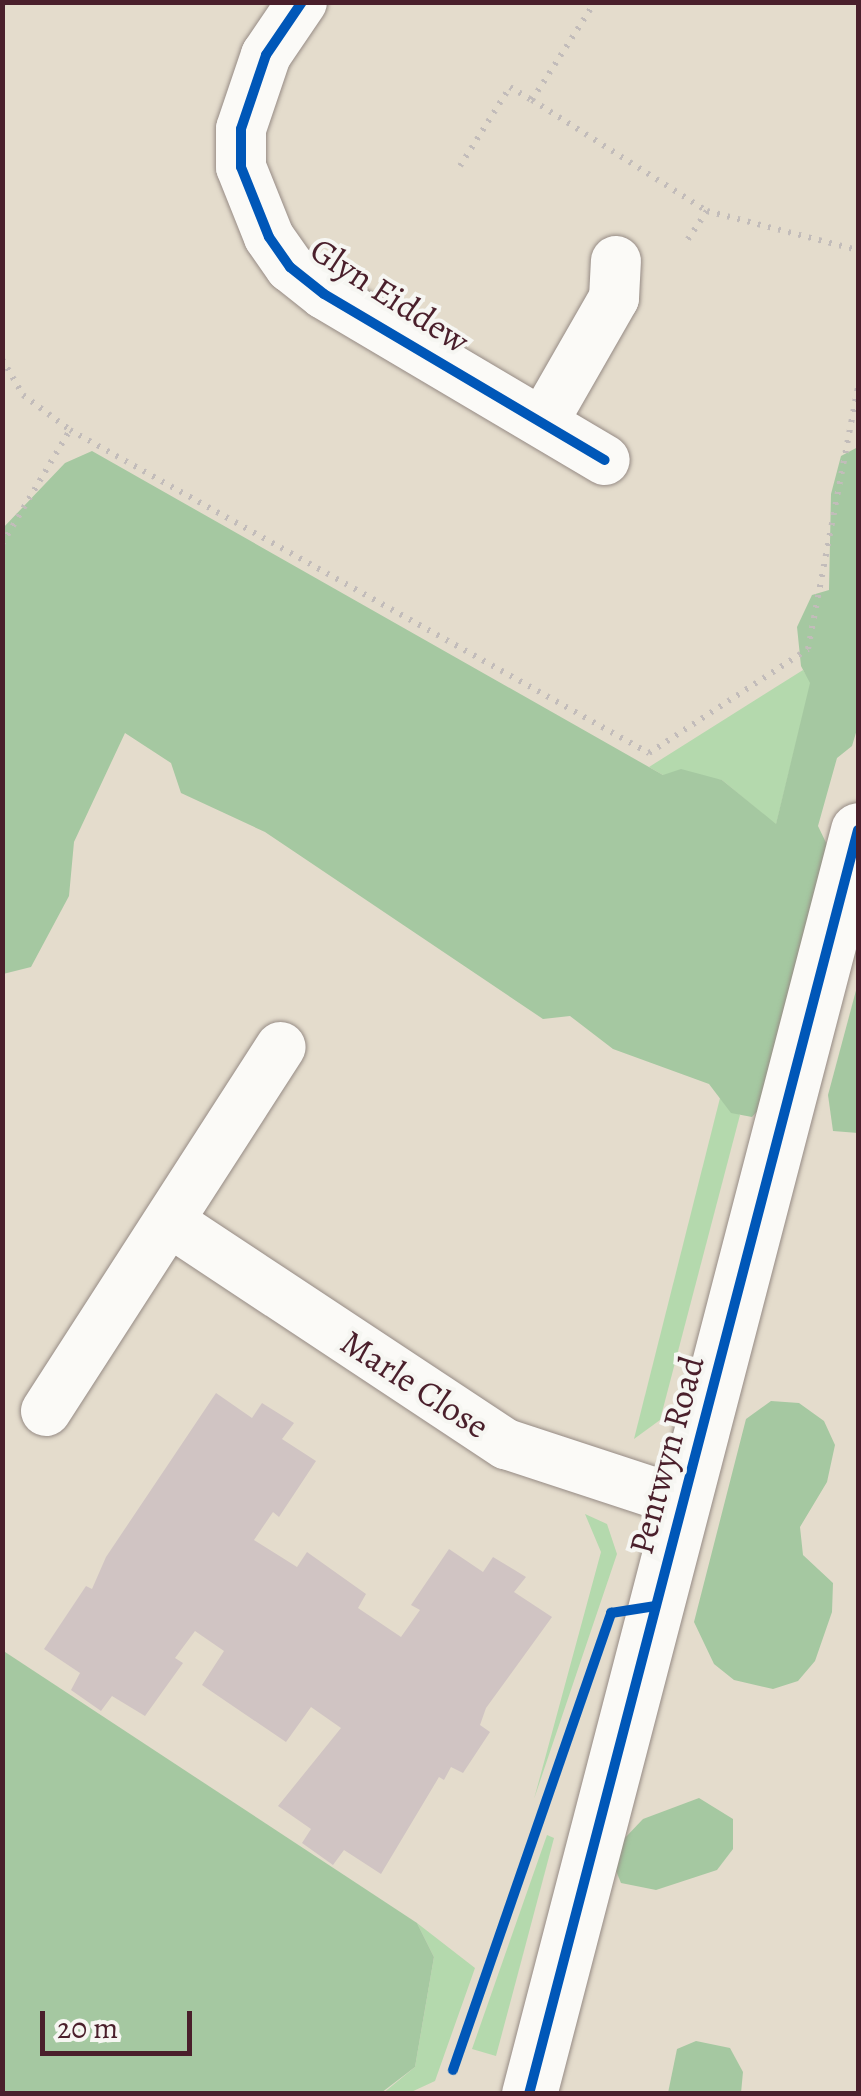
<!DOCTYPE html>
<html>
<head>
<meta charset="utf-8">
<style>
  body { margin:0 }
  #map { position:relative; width:861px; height:2096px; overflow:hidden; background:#e4dccc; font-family:Alegreya,serif }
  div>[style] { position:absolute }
  .green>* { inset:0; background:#b4d9ad }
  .forest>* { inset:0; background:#a5c8a1 }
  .building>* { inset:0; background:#d0c4c3 }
  .path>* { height:6px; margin-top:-3px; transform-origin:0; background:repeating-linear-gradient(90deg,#c2bcba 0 2.5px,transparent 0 10.5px) }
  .roads { filter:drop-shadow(0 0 2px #968b85) drop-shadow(0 0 2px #968b85) }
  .minor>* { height:50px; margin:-25px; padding:0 25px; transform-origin:25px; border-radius:25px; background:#fbfaf7 }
  .tertiary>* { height:55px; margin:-27.5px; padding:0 27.5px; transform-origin:27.5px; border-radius:27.5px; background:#fbfaf7 }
  .cycleway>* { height:10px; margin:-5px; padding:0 5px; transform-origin:5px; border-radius:5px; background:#0057b8 }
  span { translate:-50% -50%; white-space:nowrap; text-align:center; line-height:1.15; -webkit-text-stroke:8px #f6f6f2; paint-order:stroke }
  .street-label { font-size:35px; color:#4a1f2b }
  .frame { position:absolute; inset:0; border:5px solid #4a1f2b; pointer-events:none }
  .scale { position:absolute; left:40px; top:2011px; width:152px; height:45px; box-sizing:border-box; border:5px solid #4a1f2b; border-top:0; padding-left:12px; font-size:30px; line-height:35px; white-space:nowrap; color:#4a1f2b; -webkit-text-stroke:8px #f6f6f2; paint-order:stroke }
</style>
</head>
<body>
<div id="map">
  <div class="green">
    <i style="clip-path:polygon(803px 670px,811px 682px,776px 825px,722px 780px,663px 775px,649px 767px)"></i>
    <i style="clip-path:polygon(720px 1098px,740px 1115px,660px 1420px,634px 1439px)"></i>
    <i style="clip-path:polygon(585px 1514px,607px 1524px,617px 1554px,534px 1799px,601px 1552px)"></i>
    <i style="clip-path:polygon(547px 1835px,554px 1838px,496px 2056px,472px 2049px)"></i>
    <i style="clip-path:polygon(417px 1923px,475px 1968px,435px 2081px,409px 2093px,382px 2094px,415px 2067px,434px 1957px)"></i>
  </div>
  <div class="forest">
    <i style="clip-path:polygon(858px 447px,858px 726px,852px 746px,837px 758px,818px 826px,830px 851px,772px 1095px,752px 1117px,731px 1113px,709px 1084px,613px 1049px,570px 1016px,543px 1019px,265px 832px,181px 793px,171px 763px,125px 733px,74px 842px,69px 896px,31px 967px,3px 974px,2px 529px,65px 463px,92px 451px,663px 775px,681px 769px,722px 780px,776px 824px,810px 683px,801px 666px,797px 627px,812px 595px,829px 590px,831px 494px,841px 456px)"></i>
    <i style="clip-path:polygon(858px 983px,858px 1133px,833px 1131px,828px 1095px)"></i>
    <i style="clip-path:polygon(771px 1401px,799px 1403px,824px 1421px,835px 1445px,827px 1482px,800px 1527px,803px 1555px,833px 1583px,832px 1612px,815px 1661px,798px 1681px,773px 1689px,734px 1680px,714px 1664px,694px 1622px,746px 1419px)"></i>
    <i style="clip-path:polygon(2px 1650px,417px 1923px,434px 1957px,415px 2067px,381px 2093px,3px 2093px)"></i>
    <i style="clip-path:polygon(699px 1798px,733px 1819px,733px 1849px,717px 1870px,656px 1890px,621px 1883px,614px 1866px,622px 1841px,643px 1819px)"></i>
    <i style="clip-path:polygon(696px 2041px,730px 2048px,743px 2072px,741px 2093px,668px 2093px,677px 2049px)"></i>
  </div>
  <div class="building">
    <i style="clip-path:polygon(216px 1393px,252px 1418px,262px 1403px,294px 1423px,282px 1439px,316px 1461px,279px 1517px,273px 1512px,254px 1540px,297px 1567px,307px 1552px,366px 1594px,358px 1608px,401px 1637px,420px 1610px,411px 1605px,449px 1549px,483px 1572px,493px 1557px,526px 1577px,514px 1592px,552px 1617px,486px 1708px,480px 1725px,490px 1732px,463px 1773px,451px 1767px,444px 1780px,439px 1777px,381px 1874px,344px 1850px,333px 1865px,302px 1843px,311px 1829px,278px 1806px,341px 1728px,311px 1707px,286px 1742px,202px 1685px,224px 1651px,195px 1631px,175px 1658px,183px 1663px,145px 1716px,112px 1696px,101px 1711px,71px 1690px,80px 1673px,44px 1649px,86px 1586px,92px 1589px,106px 1557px)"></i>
  </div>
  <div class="path">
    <i style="left:2px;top:5px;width:4px;rotate:-56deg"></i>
    <i style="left:532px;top:100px;width:207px;rotate:32.4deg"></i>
    <i style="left:707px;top:211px;width:40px;rotate:124deg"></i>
    <i style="left:460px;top:166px;width:93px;rotate:-57.7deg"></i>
    <i style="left:510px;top:87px;width:26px;rotate:31deg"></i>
    <i style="left:532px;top:100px;width:117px;rotate:-57.3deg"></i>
    <i style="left:707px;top:211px;width:156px;rotate:14.5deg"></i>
    <i style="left:2px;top:359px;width:42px;rotate:59.7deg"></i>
    <i style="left:23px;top:395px;width:59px;rotate:36.7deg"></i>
    <i style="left:70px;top:430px;width:663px;rotate:29.16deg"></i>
    <i style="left:649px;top:753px;width:190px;rotate:-33.2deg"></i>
    <i style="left:808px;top:649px;width:266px;rotate:-79.2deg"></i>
    <i style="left:2px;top:544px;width:133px;rotate:-59.2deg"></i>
  </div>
  <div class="roads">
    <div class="minor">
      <i style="left:302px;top:2px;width:64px;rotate:124.2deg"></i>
      <i style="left:266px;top:55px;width:78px;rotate:108.7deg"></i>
      <i style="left:241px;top:129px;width:38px;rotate:90deg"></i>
      <i style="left:241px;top:167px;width:75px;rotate:68.2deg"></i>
      <i style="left:269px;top:237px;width:37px;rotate:55deg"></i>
      <i style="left:290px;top:267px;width:43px;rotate:38.5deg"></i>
      <i style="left:324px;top:294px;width:326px;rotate:30.6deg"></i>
      <i style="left:543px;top:422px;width:143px;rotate:-60.2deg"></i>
      <i style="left:614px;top:298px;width:37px;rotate:-87deg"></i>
      <i style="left:170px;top:1222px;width:403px;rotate:33.5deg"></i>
      <i style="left:506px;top:1444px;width:185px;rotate:18.2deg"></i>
      <i style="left:46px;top:1411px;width:433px;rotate:-57.2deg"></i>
    </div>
    <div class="tertiary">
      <i style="left:529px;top:2094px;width:1306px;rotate:-75.41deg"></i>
    </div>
  </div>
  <div class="cycleway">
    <i style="left:302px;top:2px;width:64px;rotate:124.2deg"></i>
    <i style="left:266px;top:55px;width:78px;rotate:108.7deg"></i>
    <i style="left:241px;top:129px;width:38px;rotate:90deg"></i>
    <i style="left:241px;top:167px;width:75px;rotate:68.2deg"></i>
    <i style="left:269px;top:237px;width:37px;rotate:55deg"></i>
    <i style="left:290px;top:267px;width:43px;rotate:38.5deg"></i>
    <i style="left:324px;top:294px;width:326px;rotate:30.6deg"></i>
    <i style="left:453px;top:2070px;width:484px;rotate:-70.9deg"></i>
    <i style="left:611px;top:1613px;width:45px;rotate:-9deg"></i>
    <i style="left:529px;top:2094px;width:1306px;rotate:-75.41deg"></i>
  </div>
  <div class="street-label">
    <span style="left:390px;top:295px;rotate:33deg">Glyn Eiddew</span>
    <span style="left:415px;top:1384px;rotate:33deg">Marle Close</span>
    <span style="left:666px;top:1455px;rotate:-75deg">Pentwyn Road</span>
  </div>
  <div class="frame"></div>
  <div class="scale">20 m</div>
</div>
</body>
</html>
